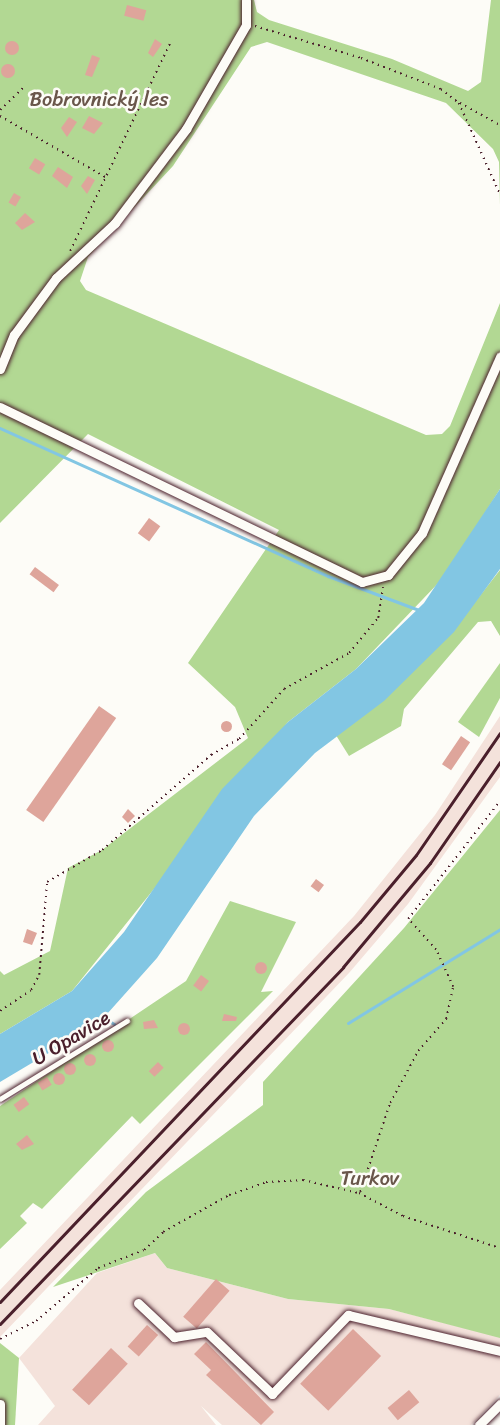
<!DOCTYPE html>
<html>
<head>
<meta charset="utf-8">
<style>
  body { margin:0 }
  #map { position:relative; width:500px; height:1425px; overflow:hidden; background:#fdfcf7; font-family:Sriracha,sans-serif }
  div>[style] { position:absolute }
  .built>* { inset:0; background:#f4e2db }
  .green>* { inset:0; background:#b2d893 }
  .water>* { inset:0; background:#82c6e3 }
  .stream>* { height:3px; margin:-1.5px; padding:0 1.5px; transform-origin:1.5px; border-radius:1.5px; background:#82c6e3 }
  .building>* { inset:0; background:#dea59b; transform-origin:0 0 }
  .round { border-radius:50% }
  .path>* { height:1.5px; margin-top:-0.75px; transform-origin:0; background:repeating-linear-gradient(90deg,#4a1f2b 0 1.5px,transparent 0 6px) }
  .roads { filter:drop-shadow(0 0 2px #4a1f2b) drop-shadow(0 0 2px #4a1f2b) }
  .service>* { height:4.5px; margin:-2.25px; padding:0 2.25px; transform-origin:2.25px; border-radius:2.25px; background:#fdfcf7 }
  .minor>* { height:9px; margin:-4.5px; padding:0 4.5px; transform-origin:4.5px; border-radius:4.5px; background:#fdfcf7 }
  .rail>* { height:3px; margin:-1.5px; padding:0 1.5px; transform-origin:1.5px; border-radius:1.5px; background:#4a1f2b }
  span { translate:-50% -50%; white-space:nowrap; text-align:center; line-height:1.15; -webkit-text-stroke:5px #fdfcf7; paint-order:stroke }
  .park-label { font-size:20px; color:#69564a }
  .street-label { font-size:20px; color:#4a1f2b }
</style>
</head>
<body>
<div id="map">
  <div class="built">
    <i style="clip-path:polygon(500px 716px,500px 777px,408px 904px,349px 973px,0 1337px,0 1290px,354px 916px,435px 815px)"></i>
    <i style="clip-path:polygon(155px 1253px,167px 1268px,288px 1299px,389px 1309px,500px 1337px,500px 1395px,471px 1425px,222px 1425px,201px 1406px,216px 1425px,38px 1425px,55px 1406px,19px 1358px,97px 1273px)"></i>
  </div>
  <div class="green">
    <i style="clip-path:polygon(0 0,254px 0,257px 12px,269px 20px,392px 59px,468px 91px,481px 82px,491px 0,500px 0,500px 206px,499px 162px,493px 149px,446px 103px,267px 42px,251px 47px,173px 166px,88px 257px,80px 281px,86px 290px,426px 435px,442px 434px,450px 426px,500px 303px,500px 489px,445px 576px,356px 669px,288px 722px,72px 991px,0 1034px,0 971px,4px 975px,50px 951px,68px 868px,102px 850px,248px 738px,235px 707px,188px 663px,279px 530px,88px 434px,0 523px)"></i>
    <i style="clip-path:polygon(500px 570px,500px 636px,491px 621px,478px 622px,404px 709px,401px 726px,349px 756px,334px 732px,454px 629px)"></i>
    <i style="clip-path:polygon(500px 663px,500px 698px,479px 737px,458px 722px)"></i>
    <i style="clip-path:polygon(500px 810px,500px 1338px,389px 1309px,288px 1299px,167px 1268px,155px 1253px,53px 1287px,146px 1192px,263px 1105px,263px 1082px,404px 928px)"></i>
    <i style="clip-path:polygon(230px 901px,296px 922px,261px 992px,273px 991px,140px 1124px,132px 1116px,42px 1209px,33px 1203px,20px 1216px,27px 1223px,0 1249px,0 1106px,186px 981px)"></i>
    <i style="clip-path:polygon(0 1343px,19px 1358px,15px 1425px,0 1425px)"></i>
  </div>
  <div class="water">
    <i style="clip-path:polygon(500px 489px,500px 569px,454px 632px,384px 701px,315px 753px,254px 816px,157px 958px,99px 1023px,0 1082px,0 1034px,72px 991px,124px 932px,222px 789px,288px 722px,356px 669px,424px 603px)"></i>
  </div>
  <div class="stream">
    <i style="left:0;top:428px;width:360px;rotate:24.3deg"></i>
    <i style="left:328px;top:576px;width:97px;rotate:20.5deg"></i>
    <i style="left:102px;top:1017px;width:14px;rotate:30deg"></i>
    <i style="left:348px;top:1023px;width:179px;rotate:-31.7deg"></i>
  </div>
  <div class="building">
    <i style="left:127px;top:5px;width:20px;height:11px;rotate:15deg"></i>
    <i style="clip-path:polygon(155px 39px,162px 44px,153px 57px,148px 53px)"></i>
    <i class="round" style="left:5px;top:41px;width:14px;height:14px"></i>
    <i style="clip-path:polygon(92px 55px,100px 58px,92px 77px,85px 75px)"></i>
    <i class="round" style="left:1px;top:64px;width:14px;height:14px"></i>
    <i style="clip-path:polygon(89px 116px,103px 123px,94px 134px,82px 128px)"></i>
    <i style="clip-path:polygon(69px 117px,77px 122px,67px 137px,61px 128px)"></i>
    <i style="left:35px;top:158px;width:12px;height:12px;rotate:31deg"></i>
    <i style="clip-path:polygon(58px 167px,73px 177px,67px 188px,52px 176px)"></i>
    <i style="clip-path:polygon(88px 176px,95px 180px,87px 194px,81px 186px)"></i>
    <i style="left:14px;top:193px;width:8px;height:11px;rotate:30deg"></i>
    <i style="clip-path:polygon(25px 213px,35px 222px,22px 230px,15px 223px)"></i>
    <i style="left:149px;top:518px;width:14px;height:19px;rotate:36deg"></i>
    <i style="left:35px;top:567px;width:30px;height:9px;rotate:37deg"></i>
    <i style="left:99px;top:706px;width:21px;height:127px;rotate:35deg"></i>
    <i class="round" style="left:220.5px;top:720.5px;width:11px;height:11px"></i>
    <i style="left:461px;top:736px;width:11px;height:34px;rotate:34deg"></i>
    <i style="clip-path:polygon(128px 809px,135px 816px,128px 823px,122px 817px)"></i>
    <i style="left:316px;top:879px;width:10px;height:9px;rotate:37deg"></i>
    <i style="clip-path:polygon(27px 929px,37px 933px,32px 945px,23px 942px)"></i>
    <i class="round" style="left:255px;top:962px;width:12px;height:12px"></i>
    <i style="left:201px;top:975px;width:10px;height:13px;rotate:37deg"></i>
    <i style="clip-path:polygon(224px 1014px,237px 1017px,236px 1021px,222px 1021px)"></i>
    <i style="clip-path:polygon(154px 1020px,158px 1028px,144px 1029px,143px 1022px)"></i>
    <i class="round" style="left:178px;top:1023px;width:12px;height:12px"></i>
    <i class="round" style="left:102px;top:1040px;width:12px;height:12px"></i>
    <i class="round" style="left:84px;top:1054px;width:12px;height:12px"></i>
    <i style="left:158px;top:1062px;width:8px;height:13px;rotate:45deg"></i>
    <i class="round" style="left:64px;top:1063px;width:12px;height:12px"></i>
    <i class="round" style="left:53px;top:1073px;width:12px;height:12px"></i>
    <i style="left:47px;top:1077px;width:9px;height:11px;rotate:58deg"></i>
    <i style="left:24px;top:1097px;width:9px;height:13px;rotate:54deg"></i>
    <i style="clip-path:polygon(27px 1135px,34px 1144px,22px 1150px,16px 1144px)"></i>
    <i style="left:216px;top:1279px;width:18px;height:50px;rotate:41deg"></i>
    <i style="left:147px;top:1325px;width:15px;height:29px;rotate:42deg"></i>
    <i style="left:353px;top:1329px;width:39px;height:76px;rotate:44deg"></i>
    <i style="clip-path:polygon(206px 1342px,274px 1412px,261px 1425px,206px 1375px,211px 1370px,194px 1354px)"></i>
    <i style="left:111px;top:1348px;width:23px;height:57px;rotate:43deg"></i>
    <i style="left:409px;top:1390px;width:16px;height:28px;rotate:50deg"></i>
  </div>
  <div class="path">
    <i style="left:255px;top:26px;width:111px;rotate:16.8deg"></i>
    <i style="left:361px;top:58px;width:86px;rotate:21.2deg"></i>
    <i style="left:441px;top:89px;width:23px;rotate:38deg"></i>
    <i style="left:459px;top:103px;width:100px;rotate:65.7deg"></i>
    <i style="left:460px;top:103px;width:46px;rotate:28.8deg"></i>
    <i style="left:0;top:110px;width:32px;rotate:-44deg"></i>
    <i style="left:0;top:116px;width:124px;rotate:30.1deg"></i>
    <i style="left:70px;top:251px;width:233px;rotate:-64.3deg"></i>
    <i style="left:0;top:1011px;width:37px;rotate:-34deg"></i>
    <i style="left:31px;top:990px;width:17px;rotate:-62deg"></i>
    <i style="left:39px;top:975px;width:93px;rotate:-85.1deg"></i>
    <i style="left:47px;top:882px;width:64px;rotate:-30.2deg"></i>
    <i style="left:102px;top:850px;width:145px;rotate:-41.1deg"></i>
    <i style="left:211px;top:755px;width:32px;rotate:-30deg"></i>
    <i style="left:239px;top:739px;width:67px;rotate:-48deg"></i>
    <i style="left:284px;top:689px;width:74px;rotate:-29deg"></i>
    <i style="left:349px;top:653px;width:45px;rotate:-50.4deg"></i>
    <i style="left:378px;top:618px;width:31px;rotate:-81deg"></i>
    <i style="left:360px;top:1192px;width:94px;rotate:-71.4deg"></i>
    <i style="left:390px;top:1103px;width:59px;rotate:-61.7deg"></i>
    <i style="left:418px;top:1051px;width:43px;rotate:-48.8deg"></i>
    <i style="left:446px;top:1019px;width:33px;rotate:-78deg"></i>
    <i style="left:453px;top:987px;width:41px;rotate:-114.7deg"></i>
    <i style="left:436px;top:950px;width:42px;rotate:-132.1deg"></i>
    <i style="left:408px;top:919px;width:150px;rotate:-52.1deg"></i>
    <i style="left:0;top:1339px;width:40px;rotate:-26.6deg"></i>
    <i style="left:36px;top:1321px;width:82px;rotate:-40.5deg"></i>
    <i style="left:98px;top:1268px;width:49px;rotate:-21.4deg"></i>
    <i style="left:144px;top:1250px;width:26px;rotate:-43deg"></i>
    <i style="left:163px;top:1232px;width:76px;rotate:-29.3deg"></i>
    <i style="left:229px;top:1195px;width:39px;rotate:-19deg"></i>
    <i style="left:266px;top:1182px;width:37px;rotate:-3deg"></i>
    <i style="left:303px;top:1180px;width:57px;rotate:13.1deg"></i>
    <i style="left:359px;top:1193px;width:50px;rotate:27.6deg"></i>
    <i style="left:403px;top:1216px;width:102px;rotate:18.3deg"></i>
  </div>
  <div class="roads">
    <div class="service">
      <i style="left:0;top:1099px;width:149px;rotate:-31.6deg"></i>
    </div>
    <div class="minor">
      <i style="left:0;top:369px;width:37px;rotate:-68deg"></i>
      <i style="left:14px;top:335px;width:71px;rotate:-53.6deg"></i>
      <i style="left:56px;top:278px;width:81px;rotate:-43deg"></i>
      <i style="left:115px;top:223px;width:118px;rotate:-52.9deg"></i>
      <i style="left:186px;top:129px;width:120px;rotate:-60deg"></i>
      <i style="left:246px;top:25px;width:25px;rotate:-90deg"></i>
      <i style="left:0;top:407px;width:402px;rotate:25.8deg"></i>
      <i style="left:362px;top:582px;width:27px;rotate:-15deg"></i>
      <i style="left:388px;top:575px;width:54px;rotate:-51deg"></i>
      <i style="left:422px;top:533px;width:193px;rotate:-66.1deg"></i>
      <i style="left:138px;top:1303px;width:50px;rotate:43.4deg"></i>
      <i style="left:174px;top:1337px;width:33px;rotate:-9deg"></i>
      <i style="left:207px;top:1332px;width:90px;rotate:43.6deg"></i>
      <i style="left:272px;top:1394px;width:110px;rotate:-46.1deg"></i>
      <i style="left:348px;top:1315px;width:156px;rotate:13.3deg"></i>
      <i style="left:0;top:1404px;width:21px;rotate:90deg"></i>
      <i style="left:479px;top:1425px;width:30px;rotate:-45deg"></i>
    </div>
  </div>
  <div class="rail">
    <i style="left:0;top:1302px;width:523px;rotate:-46.55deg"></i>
    <i style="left:360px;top:922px;width:87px;rotate:-50.1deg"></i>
    <i style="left:416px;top:855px;width:148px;rotate:-55.5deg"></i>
    <i style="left:0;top:1324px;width:495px;rotate:-46.1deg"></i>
    <i style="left:343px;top:967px;width:136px;rotate:-50.1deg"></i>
    <i style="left:430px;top:863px;width:123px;rotate:-55.3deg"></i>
  </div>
  <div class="park-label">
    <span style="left:99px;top:99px">Bobrovnický les</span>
    <span style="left:370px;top:1178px">Turkov</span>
  </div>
  <div class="street-label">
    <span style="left:71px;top:1038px;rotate:-31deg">U Opavice</span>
  </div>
</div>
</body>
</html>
